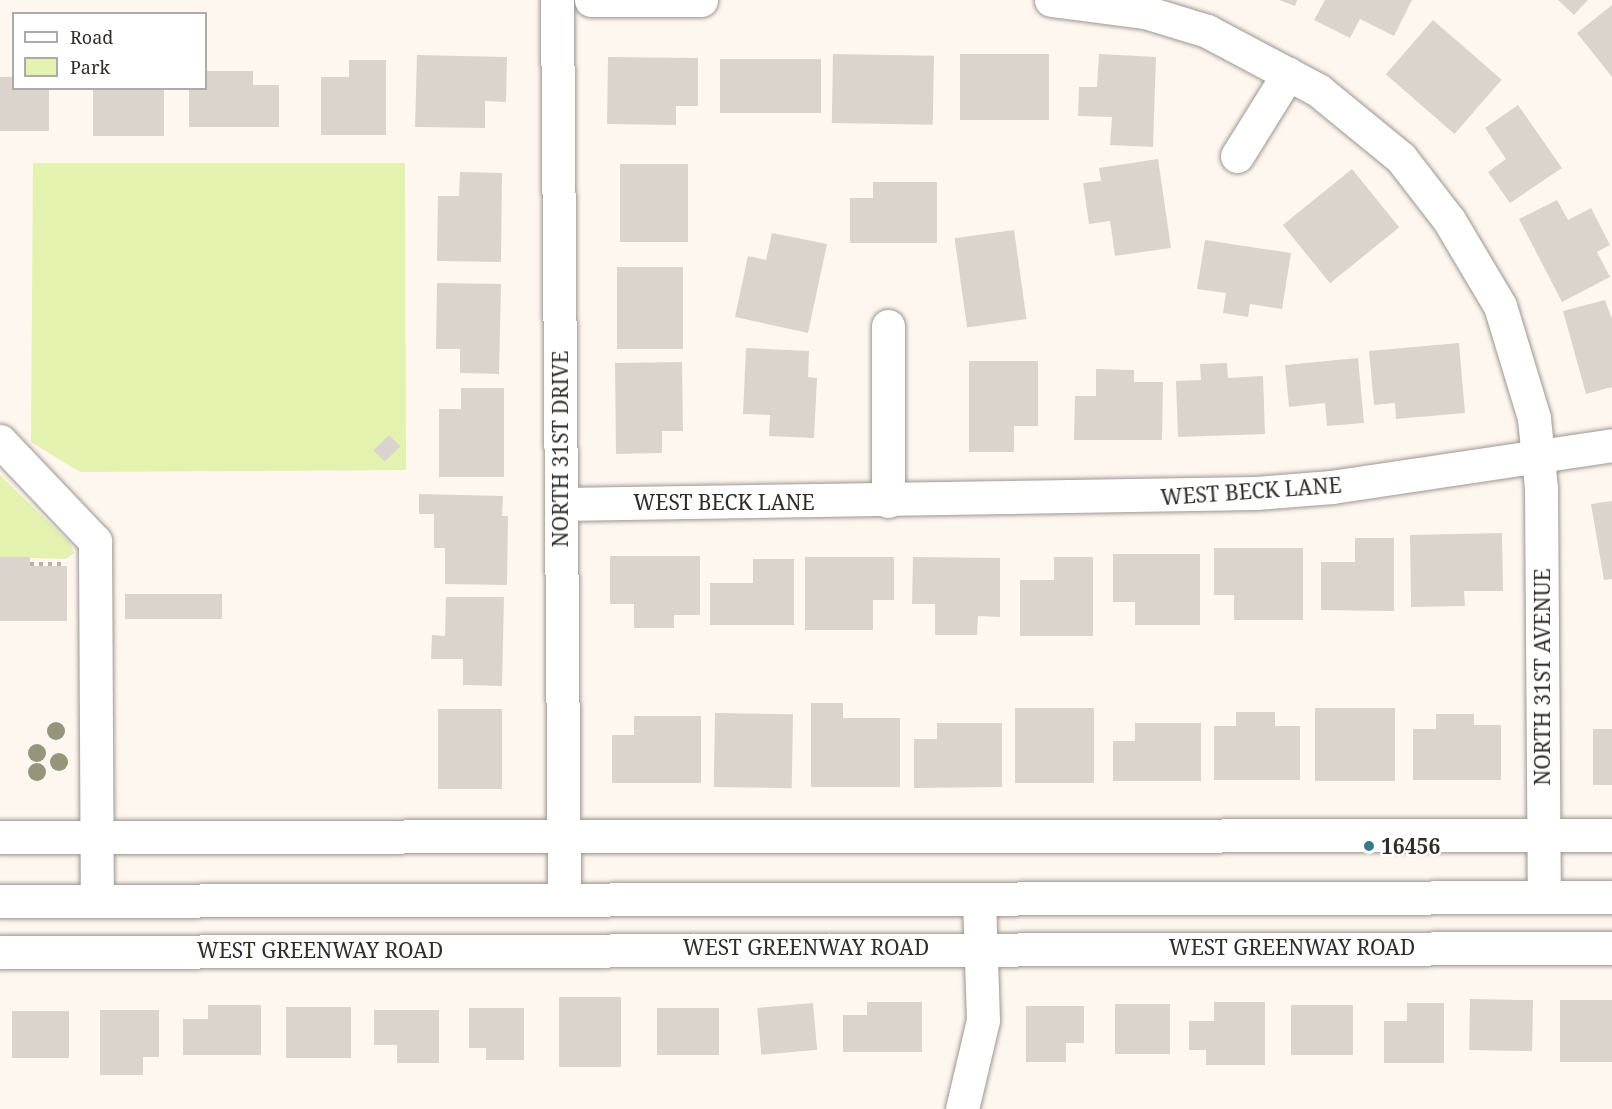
<!DOCTYPE html>
<html>
<head>
<meta charset="utf-8">
<style>
  body { margin:0 }
  #map { position:relative; width:1612px; height:1109px; overflow:hidden; background:#fef7f0; font-family:"Noto Serif",serif }
  div>[style] { position:absolute }
  .green>* { inset:0; background:#e4f2b0 }
  .building>* { inset:0; background:#dbd4cd; transform-origin:0 0 }
  .path>* { height:4px; margin-top:-2px; transform-origin:0; background:repeating-linear-gradient(90deg,#b7b2ac 0 4.5px,transparent 0 9px) }
  .roads { filter:drop-shadow(0 0 2px #9d9790) drop-shadow(0 0 2px #9d9790) }
  .minor>* { height:33px; margin:-16.5px; padding:0 16.5px; transform-origin:16.5px; border-radius:16.5px; background:#fff }
  .major>* { height:33px; margin:-16.5px; padding:0 16.5px; transform-origin:16.5px; border-radius:16.5px; background:#fff }
  .trees>* { width:18px; height:18px; margin:-9px; border-radius:50%; background:#94957b }
  .dots>* { width:16px; height:16px; translate:-50% -50%; box-sizing:border-box; border:3px solid #fff; border-radius:50% }
  span { translate:-50% -50%; white-space:nowrap; text-align:center; line-height:1.15; -webkit-text-stroke:5px #fff; paint-order:stroke }
  .street-label { font-size:21px; color:#302d2a }
  .poi-label { font-size:21px; color:#302d2a; font-weight:700 }
  .left { translate:0 -50%; text-align:left }
  .legend { position:absolute; left:12px; top:12px; width:195px; height:78px; box-sizing:border-box; background:#fff; border:2px solid #acabaa; margin:0; padding:8px 10px; list-style:none; font-size:18px; color:#302d2a }
  .legend li { display:flex; align-items:center; gap:12px; height:30px }
  .legend b { width:30px; border:2px solid #acabaa }
</style>
</head>
<body>
<div id="map">
  <div class="green">
    <i style="clip-path:polygon(33px 163px,405px 163px,406px 470px,80px 472px,31px 442px)"></i>
    <i style="clip-path:polygon(0 475px,70px 543px,74px 553px,66px 559px,0 557px)"></i>
  </div>
  <div class="building">
    <i style="clip-path:polygon(1279px 0,1297px 0,1295px 6px)"></i>
    <i style="clip-path:polygon(1325px 0,1412px 0,1394px 36px,1360px 19px,1350px 38px,1314px 20px)"></i>
    <i style="clip-path:polygon(1558px 0,1588px 0,1574px 15px)"></i>
    <i style="clip-path:polygon(1612px 5px,1612px 77px,1577px 33px)"></i>
    <i style="left:1433px;top:20px;width:91px;height:72px;rotate:41deg"></i>
    <i style="left:833px;top:54px;width:101px;height:69px;rotate:1deg"></i>
    <i style="left:960px;top:54px;width:89px;height:66px"></i>
    <i style="clip-path:polygon(1099px 54px,1156px 57px,1153px 147px,1110px 145px,1112px 117px,1078px 116px,1079px 87px,1097px 87px)"></i>
    <i style="clip-path:polygon(417px 55px,507px 57px,506px 102px,485px 101px,485px 128px,415px 127px)"></i>
    <i style="clip-path:polygon(608px 57px,698px 58px,698px 106px,676px 106px,676px 125px,607px 124px)"></i>
    <i style="left:720px;top:59px;width:101px;height:54px"></i>
    <i style="clip-path:polygon(349px 60px,386px 60px,386px 135px,321px 135px,321px 77px,349px 77px)"></i>
    <i style="clip-path:polygon(206px 71px,253px 71px,253px 85px,279px 85px,279px 127px,189px 127px,189px 88px,206px 88px)"></i>
    <i style="clip-path:polygon(0 77px,14px 77px,14px 88px,49px 88px,49px 131px,0 131px)"></i>
    <i style="left:93px;top:88px;width:71px;height:48px"></i>
    <i style="clip-path:polygon(1518px 105px,1562px 168px,1510px 203px,1488px 172px,1506px 159px,1485px 128px)"></i>
    <i style="clip-path:polygon(1158px 159px,1171px 248px,1115px 256px,1110px 221px,1089px 224px,1083px 183px,1101px 181px,1099px 168px)"></i>
    <i style="left:620px;top:164px;width:68px;height:78px"></i>
    <i style="left:1352px;top:169px;width:75px;height:89px;rotate:51deg"></i>
    <i style="clip-path:polygon(460px 172px,502px 173px,501px 262px,437px 261px,438px 196px,459px 196px)"></i>
    <i style="clip-path:polygon(873px 182px,937px 182px,937px 243px,850px 243px,850px 198px,873px 198px)"></i>
    <i style="clip-path:polygon(1557px 200px,1568px 220px,1591px 208px,1610px 245px,1597px 252px,1610px 277px,1562px 302px,1519px 219px)"></i>
    <i style="left:1014px;top:230px;width:90px;height:60px;rotate:82deg"></i>
    <i style="clip-path:polygon(772px 233px,827px 244px,808px 333px,735px 317px,748px 256px,766px 260px)"></i>
    <i style="clip-path:polygon(1205px 240px,1291px 253px,1282px 309px,1250px 304px,1248px 317px,1223px 313px,1226px 293px,1197px 289px)"></i>
    <i style="left:617px;top:267px;width:66px;height:82px"></i>
    <i style="clip-path:polygon(437px 283px,501px 284px,499px 374px,460px 373px,460px 349px,436px 349px)"></i>
    <i style="clip-path:polygon(1605px 300px,1612px 319px,1612px 387px,1586px 394px,1563px 311px)"></i>
    <i style="clip-path:polygon(1459px 343px,1465px 413px,1396px 419px,1395px 403px,1374px 405px,1369px 351px)"></i>
    <i style="clip-path:polygon(746px 348px,809px 351px,808px 377px,817px 378px,814px 438px,769px 436px,770px 415px,743px 414px)"></i>
    <i style="clip-path:polygon(1358px 358px,1364px 423px,1327px 426px,1325px 403px,1289px 407px,1285px 365px)"></i>
    <i style="clip-path:polygon(969px 361px,1038px 361px,1038px 426px,1014px 426px,1014px 452px,969px 452px)"></i>
    <i style="clip-path:polygon(682px 362px,683px 431px,662px 431px,662px 453px,616px 454px,615px 363px)"></i>
    <i style="clip-path:polygon(1227px 363px,1228px 378px,1263px 376px,1265px 434px,1178px 437px,1176px 381px,1201px 380px,1200px 364px)"></i>
    <i style="clip-path:polygon(1096px 369px,1134px 370px,1134px 382px,1163px 382px,1162px 440px,1074px 440px,1075px 396px,1096px 396px)"></i>
    <i style="clip-path:polygon(461px 388px,504px 388px,504px 477px,439px 477px,439px 409px,461px 409px)"></i>
    <i style="left:389px;top:435px;width:16px;height:22px;rotate:45deg"></i>
    <i style="clip-path:polygon(419px 494px,503px 496px,502px 516px,508px 516px,507px 585px,445px 584px,445px 548px,434px 548px,434px 514px,419px 514px)"></i>
    <i style="clip-path:polygon(1612px 501px,1612px 579px,1604px 580px,1591px 504px)"></i>
    <i style="clip-path:polygon(1502px 533px,1503px 591px,1464px 591px,1465px 606px,1411px 607px,1410px 535px)"></i>
    <i style="clip-path:polygon(1355px 538px,1394px 538px,1394px 611px,1321px 610px,1321px 562px,1355px 562px)"></i>
    <i style="clip-path:polygon(1214px 548px,1303px 548px,1303px 620px,1234px 620px,1234px 595px,1214px 595px)"></i>
    <i style="clip-path:polygon(1113px 554px,1200px 554px,1200px 625px,1135px 625px,1135px 602px,1113px 602px)"></i>
    <i style="clip-path:polygon(610px 556px,700px 556px,700px 615px,674px 615px,674px 628px,634px 628px,634px 604px,610px 604px)"></i>
    <i style="clip-path:polygon(0 557px,30px 557px,30px 566px,67px 566px,67px 621px,0 621px)"></i>
    <i style="clip-path:polygon(805px 557px,894px 557px,894px 600px,873px 600px,873px 630px,805px 630px)"></i>
    <i style="clip-path:polygon(913px 557px,1000px 558px,1000px 617px,978px 616px,977px 635px,935px 635px,935px 604px,912px 604px)"></i>
    <i style="clip-path:polygon(1054px 557px,1093px 557px,1093px 636px,1020px 636px,1020px 580px,1054px 580px)"></i>
    <i style="clip-path:polygon(753px 559px,794px 559px,794px 625px,710px 625px,710px 583px,753px 583px)"></i>
    <i style="left:125px;top:594px;width:97px;height:25px"></i>
    <i style="clip-path:polygon(446px 597px,504px 597px,502px 686px,463px 685px,463px 659px,431px 659px,432px 635px,445px 636px)"></i>
    <i style="clip-path:polygon(811px 703px,843px 703px,843px 718px,900px 718px,900px 787px,811px 787px)"></i>
    <i style="left:1015px;top:708px;width:79px;height:75px"></i>
    <i style="left:1315px;top:708px;width:80px;height:73px"></i>
    <i style="left:438px;top:709px;width:64px;height:80px"></i>
    <i style="clip-path:polygon(1236px 712px,1275px 712px,1275px 726px,1300px 726px,1300px 780px,1214px 780px,1214px 726px,1236px 726px)"></i>
    <i style="left:715px;top:713px;width:78px;height:74px;rotate:1deg"></i>
    <i style="clip-path:polygon(1436px 714px,1474px 714px,1474px 725px,1501px 725px,1501px 780px,1413px 780px,1413px 729px,1436px 729px)"></i>
    <i style="clip-path:polygon(634px 716px,701px 716px,701px 783px,612px 783px,612px 735px,634px 735px)"></i>
    <i style="clip-path:polygon(937px 723px,1002px 723px,1002px 787px,914px 788px,914px 739px,937px 739px)"></i>
    <i style="clip-path:polygon(1135px 723px,1201px 723px,1201px 781px,1113px 781px,1113px 741px,1135px 741px)"></i>
    <i style="left:1593px;top:729px;width:19px;height:56px"></i>
    <i style="left:559px;top:997px;width:62px;height:70px"></i>
    <i style="left:1470px;top:999px;width:63px;height:51px;rotate:1deg"></i>
    <i style="left:1560px;top:1000px;width:52px;height:62px"></i>
    <i style="clip-path:polygon(867px 1002px,922px 1002px,922px 1052px,843px 1052px,843px 1015px,867px 1015px)"></i>
    <i style="clip-path:polygon(1214px 1002px,1265px 1002px,1265px 1065px,1206px 1065px,1206px 1050px,1189px 1050px,1189px 1021px,1214px 1021px)"></i>
    <i style="left:813px;top:1003px;width:47px;height:56px;rotate:85deg"></i>
    <i style="clip-path:polygon(1407px 1003px,1444px 1003px,1444px 1063px,1384px 1063px,1384px 1021px,1407px 1021px)"></i>
    <i style="left:1115px;top:1004px;width:55px;height:50px"></i>
    <i style="clip-path:polygon(208px 1005px,261px 1005px,261px 1055px,183px 1055px,183px 1019px,208px 1019px)"></i>
    <i style="left:1291px;top:1005px;width:62px;height:50px"></i>
    <i style="clip-path:polygon(1026px 1006px,1084px 1006px,1084px 1043px,1066px 1043px,1066px 1062px,1026px 1062px)"></i>
    <i style="left:286px;top:1007px;width:65px;height:51px"></i>
    <i style="clip-path:polygon(469px 1008px,524px 1008px,524px 1060px,486px 1060px,486px 1048px,469px 1048px)"></i>
    <i style="left:657px;top:1008px;width:62px;height:47px"></i>
    <i style="clip-path:polygon(100px 1010px,159px 1010px,159px 1057px,143px 1057px,143px 1075px,100px 1075px)"></i>
    <i style="clip-path:polygon(374px 1010px,439px 1010px,439px 1063px,397px 1063px,397px 1045px,374px 1045px)"></i>
    <i style="left:12px;top:1011px;width:57px;height:47px"></i>
  </div>
  <div class="path">
    <i style="left:30px;top:564px;width:36px"></i>
  </div>
  <div class="roads">
    <div class="minor">
      <i style="left:557px;top:0;width:898px;rotate:89.55deg"></i>
      <i style="left:591px;top:0;width:110px"></i>
      <i style="left:1051px;top:0;width:95px;rotate:7.3deg"></i>
      <i style="left:1145px;top:12px;width:65px;rotate:17deg"></i>
      <i style="left:1207px;top:31px;width:126px;rotate:28deg"></i>
      <i style="left:1318px;top:90px;width:107px;rotate:39.3deg"></i>
      <i style="left:1401px;top:158px;width:78px;rotate:52.3deg"></i>
      <i style="left:1449px;top:220px;width:100px;rotate:59.3deg"></i>
      <i style="left:1500px;top:306px;width:117px;rotate:73.1deg"></i>
      <i style="left:1534px;top:418px;width:70px;rotate:84.3deg"></i>
      <i style="left:1541px;top:488px;width:408px;rotate:89.6deg"></i>
      <i style="left:1237px;top:156px;width:97px;rotate:-58.1deg"></i>
      <i style="left:888px;top:326px;width:175px;rotate:90deg"></i>
      <i style="left:0;top:441px;width:138px;rotate:46.5deg"></i>
      <i style="left:95px;top:541px;width:360px;rotate:89.7deg"></i>
      <i style="left:561px;top:504px;width:695px;rotate:-0.91deg"></i>
      <i style="left:1256px;top:493px;width:76px;rotate:-4.5deg"></i>
      <i style="left:1332px;top:487px;width:283px;rotate:-8.5deg"></i>
      <i style="left:0;top:837px;width:1612px;rotate:-0.07deg"></i>
      <i style="left:0;top:952px;width:1612px;rotate:-0.14deg"></i>
      <i style="left:962px;top:1109px;width:91px;rotate:-76.7deg"></i>
      <i style="left:983px;top:1020px;width:121px;rotate:-91.9deg"></i>
    </div>
    <div class="major">
      <i style="left:0;top:901px;width:1612px;rotate:-0.14deg"></i>
    </div>
  </div>
  <div class="trees">
    <i style="left:56px;top:731px"></i>
    <i style="left:37px;top:753px"></i>
    <i style="left:59px;top:762px"></i>
    <i style="left:37px;top:772px"></i>
  </div>
  <div class="dots">
    <i style="left:1369px;top:846px;background:#37798b"></i>
  </div>
  <div class="street-label">
    <span style="left:560px;top:449px;rotate:-90deg">NORTH 31ST DRIVE</span>
    <span style="left:1251px;top:491px;rotate:-4deg">WEST BECK LANE</span>
    <span style="left:724px;top:502px">WEST BECK LANE</span>
    <span style="left:1542px;top:677px;rotate:-90deg">NORTH 31ST AVENUE</span>
    <span style="left:806px;top:947px">WEST GREENWAY ROAD</span>
    <span style="left:1292px;top:947px">WEST GREENWAY ROAD</span>
    <span style="left:320px;top:950px">WEST GREENWAY ROAD</span>
  </div>
  <div class="poi-label">
    <span class="left" style="left:1381px;top:846px">16456</span>
  </div>
  <ul class="legend">
  <li><b style="height:8px;background:#fff"></b>Road</li>
  <li><b style="height:16px;background:#e4f2b0"></b>Park</li>
  </ul>
</div>
</body>
</html>
